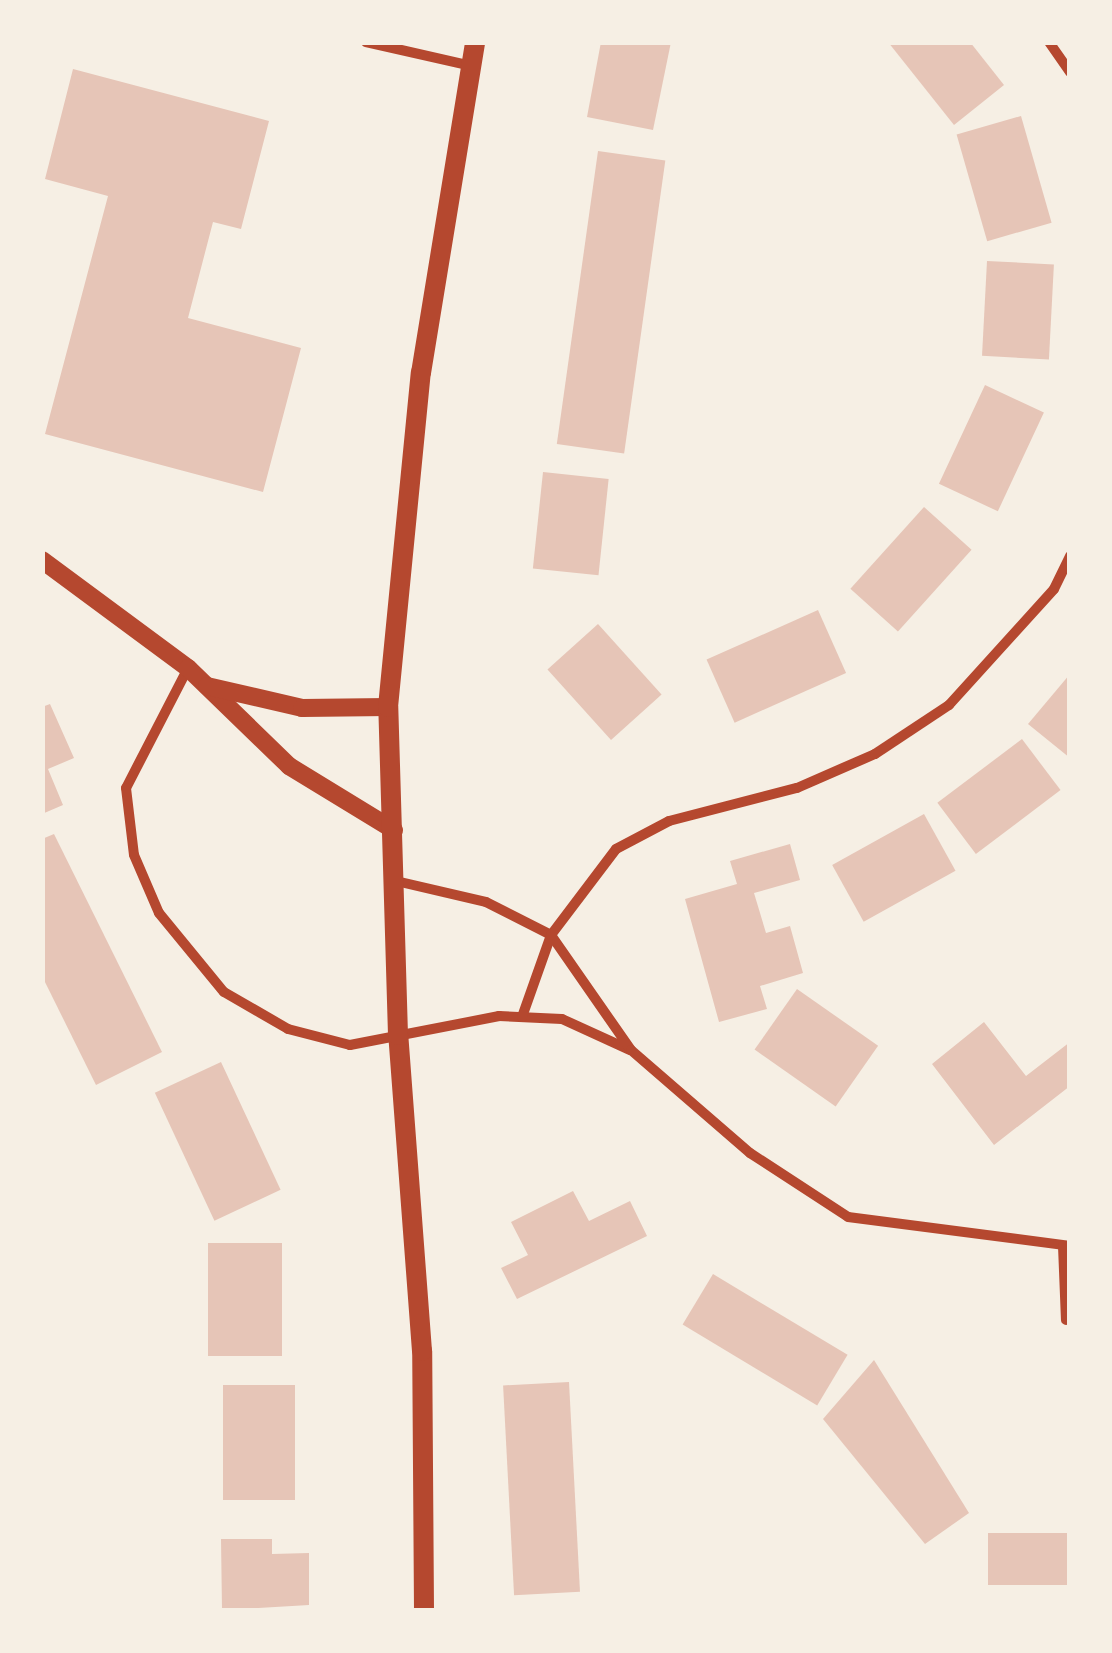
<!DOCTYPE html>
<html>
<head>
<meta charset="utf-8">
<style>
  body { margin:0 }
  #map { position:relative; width:1112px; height:1653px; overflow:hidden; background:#f6efe4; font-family:"Source Sans 3",sans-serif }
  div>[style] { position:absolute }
  .building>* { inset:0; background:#e6c5b7; transform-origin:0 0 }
  .minor>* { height:10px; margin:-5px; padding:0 5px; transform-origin:5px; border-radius:5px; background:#b5482f }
  .tertiary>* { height:18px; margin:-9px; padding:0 9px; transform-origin:9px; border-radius:9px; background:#b5482f }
  .secondary>* { height:20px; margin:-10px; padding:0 10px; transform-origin:10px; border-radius:10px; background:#b5482f }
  span { translate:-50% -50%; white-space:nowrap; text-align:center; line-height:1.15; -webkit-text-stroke:8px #f6efe4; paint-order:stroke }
  .frame { position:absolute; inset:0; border:45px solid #f6efe4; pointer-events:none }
</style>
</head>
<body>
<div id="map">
  <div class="building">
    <i style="clip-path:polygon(601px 42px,671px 42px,653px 130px,587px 117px)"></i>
    <i style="clip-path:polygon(888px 42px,970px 42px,1004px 85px,954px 125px)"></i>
    <i style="clip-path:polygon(73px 69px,269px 121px,241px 229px,213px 222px,188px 318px,301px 348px,263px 492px,45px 434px,108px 196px,45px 179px)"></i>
    <i style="left:1021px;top:116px;width:111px;height:67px;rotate:74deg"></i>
    <i style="left:598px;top:151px;width:68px;height:296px;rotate:8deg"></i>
    <i style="left:987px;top:261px;width:67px;height:95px;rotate:3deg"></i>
    <i style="left:985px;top:385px;width:65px;height:109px;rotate:25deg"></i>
    <i style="left:543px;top:472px;width:66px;height:97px;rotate:6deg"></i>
    <i style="left:924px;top:507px;width:64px;height:110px;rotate:42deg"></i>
    <i style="left:818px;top:610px;width:69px;height:122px;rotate:66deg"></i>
    <i style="left:598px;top:624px;width:95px;height:68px;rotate:48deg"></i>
    <i style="clip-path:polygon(1070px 674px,1070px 758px,1028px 724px)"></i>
    <i style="clip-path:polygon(50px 704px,74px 758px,48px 769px,63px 805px,42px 814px,42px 707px)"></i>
    <i style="left:1022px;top:739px;width:64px;height:106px;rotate:53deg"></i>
    <i style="left:924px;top:814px;width:65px;height:105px;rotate:61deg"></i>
    <i style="clip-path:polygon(54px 834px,162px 1052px,96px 1085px,42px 976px,42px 839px)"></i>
    <i style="clip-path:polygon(790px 844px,800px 880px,754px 893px,766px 933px,790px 926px,803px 973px,760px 986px,767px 1009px,719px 1022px,685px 899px,737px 884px,730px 861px)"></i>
    <i style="left:797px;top:989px;width:99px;height:74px;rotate:35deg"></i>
    <i style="clip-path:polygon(984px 1022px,1026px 1076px,1070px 1042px,1070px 1086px,994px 1145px,932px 1064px)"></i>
    <i style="left:221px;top:1062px;width:141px;height:73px;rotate:65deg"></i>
    <i style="clip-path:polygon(573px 1191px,589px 1221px,630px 1201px,647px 1236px,517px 1299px,501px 1268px,528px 1255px,511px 1222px)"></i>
    <i style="left:282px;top:1243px;width:113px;height:74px;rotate:90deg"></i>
    <i style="left:713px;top:1274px;width:157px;height:59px;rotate:31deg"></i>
    <i style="clip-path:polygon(874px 1360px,969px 1513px,925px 1544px,823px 1419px)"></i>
    <i style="left:569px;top:1382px;width:210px;height:66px;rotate:87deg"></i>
    <i style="left:223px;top:1385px;width:72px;height:115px"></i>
    <i style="left:1070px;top:1533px;width:52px;height:82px;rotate:90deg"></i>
    <i style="clip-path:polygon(221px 1539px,272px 1539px,272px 1554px,309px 1553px,309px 1605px,222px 1610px)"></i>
  </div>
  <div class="minor">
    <i style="left:366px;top:42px;width:109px;rotate:12.8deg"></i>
    <i style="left:1049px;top:42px;width:37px;rotate:55deg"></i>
    <i style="left:188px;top:668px;width:135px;rotate:117.3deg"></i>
    <i style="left:126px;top:788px;width:67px;rotate:83.2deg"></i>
    <i style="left:134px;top:855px;width:63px;rotate:66.7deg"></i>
    <i style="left:159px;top:913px;width:102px;rotate:50.6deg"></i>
    <i style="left:224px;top:992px;width:74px;rotate:30deg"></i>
    <i style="left:288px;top:1029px;width:64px;rotate:14.5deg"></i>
    <i style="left:350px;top:1045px;width:152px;rotate:-11deg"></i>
    <i style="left:499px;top:1016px;width:63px;rotate:2.7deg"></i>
    <i style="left:562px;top:1019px;width:75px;rotate:24.5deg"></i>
    <i style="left:396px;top:881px;width:92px;rotate:13.1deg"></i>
    <i style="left:486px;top:902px;width:73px;rotate:26.9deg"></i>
    <i style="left:551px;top:935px;width:140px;rotate:55.2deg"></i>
    <i style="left:631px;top:1050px;width:157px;rotate:40.9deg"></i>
    <i style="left:750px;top:1153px;width:117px;rotate:33.1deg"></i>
    <i style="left:848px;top:1217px;width:224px;rotate:7.4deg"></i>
    <i style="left:522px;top:1017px;width:87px;rotate:-70.5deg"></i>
    <i style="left:551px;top:935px;width:108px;rotate:-52.9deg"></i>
    <i style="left:616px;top:849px;width:60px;rotate:-27.8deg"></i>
    <i style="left:669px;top:821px;width:132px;rotate:-14.5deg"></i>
    <i style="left:797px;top:788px;width:85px;rotate:-23.6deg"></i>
    <i style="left:875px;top:754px;width:89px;rotate:-33.5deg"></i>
    <i style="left:949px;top:705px;width:156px;rotate:-47.8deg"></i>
    <i style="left:1054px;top:589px;width:37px;rotate:-64deg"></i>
    <i style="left:1063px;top:1246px;width:74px;rotate:87.7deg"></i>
  </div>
  <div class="tertiary">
    <i style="left:42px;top:560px;width:182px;rotate:36.5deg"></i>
    <i style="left:188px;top:668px;width:141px;rotate:44.1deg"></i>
    <i style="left:289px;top:766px;width:123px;rotate:31.4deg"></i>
    <i style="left:207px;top:686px;width:98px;rotate:13deg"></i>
    <i style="left:302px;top:708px;width:86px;rotate:-0.7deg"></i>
  </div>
  <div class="secondary">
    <i style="left:424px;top:1610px;width:259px;rotate:-90.4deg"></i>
    <i style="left:422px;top:1351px;width:317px;rotate:-94.3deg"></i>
    <i style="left:398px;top:1035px;width:328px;rotate:-91.7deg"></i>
    <i style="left:388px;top:707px;width:336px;rotate:-84.4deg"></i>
    <i style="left:421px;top:373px;width:335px;rotate:-80.7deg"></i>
  </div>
  <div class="frame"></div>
</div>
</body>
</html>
